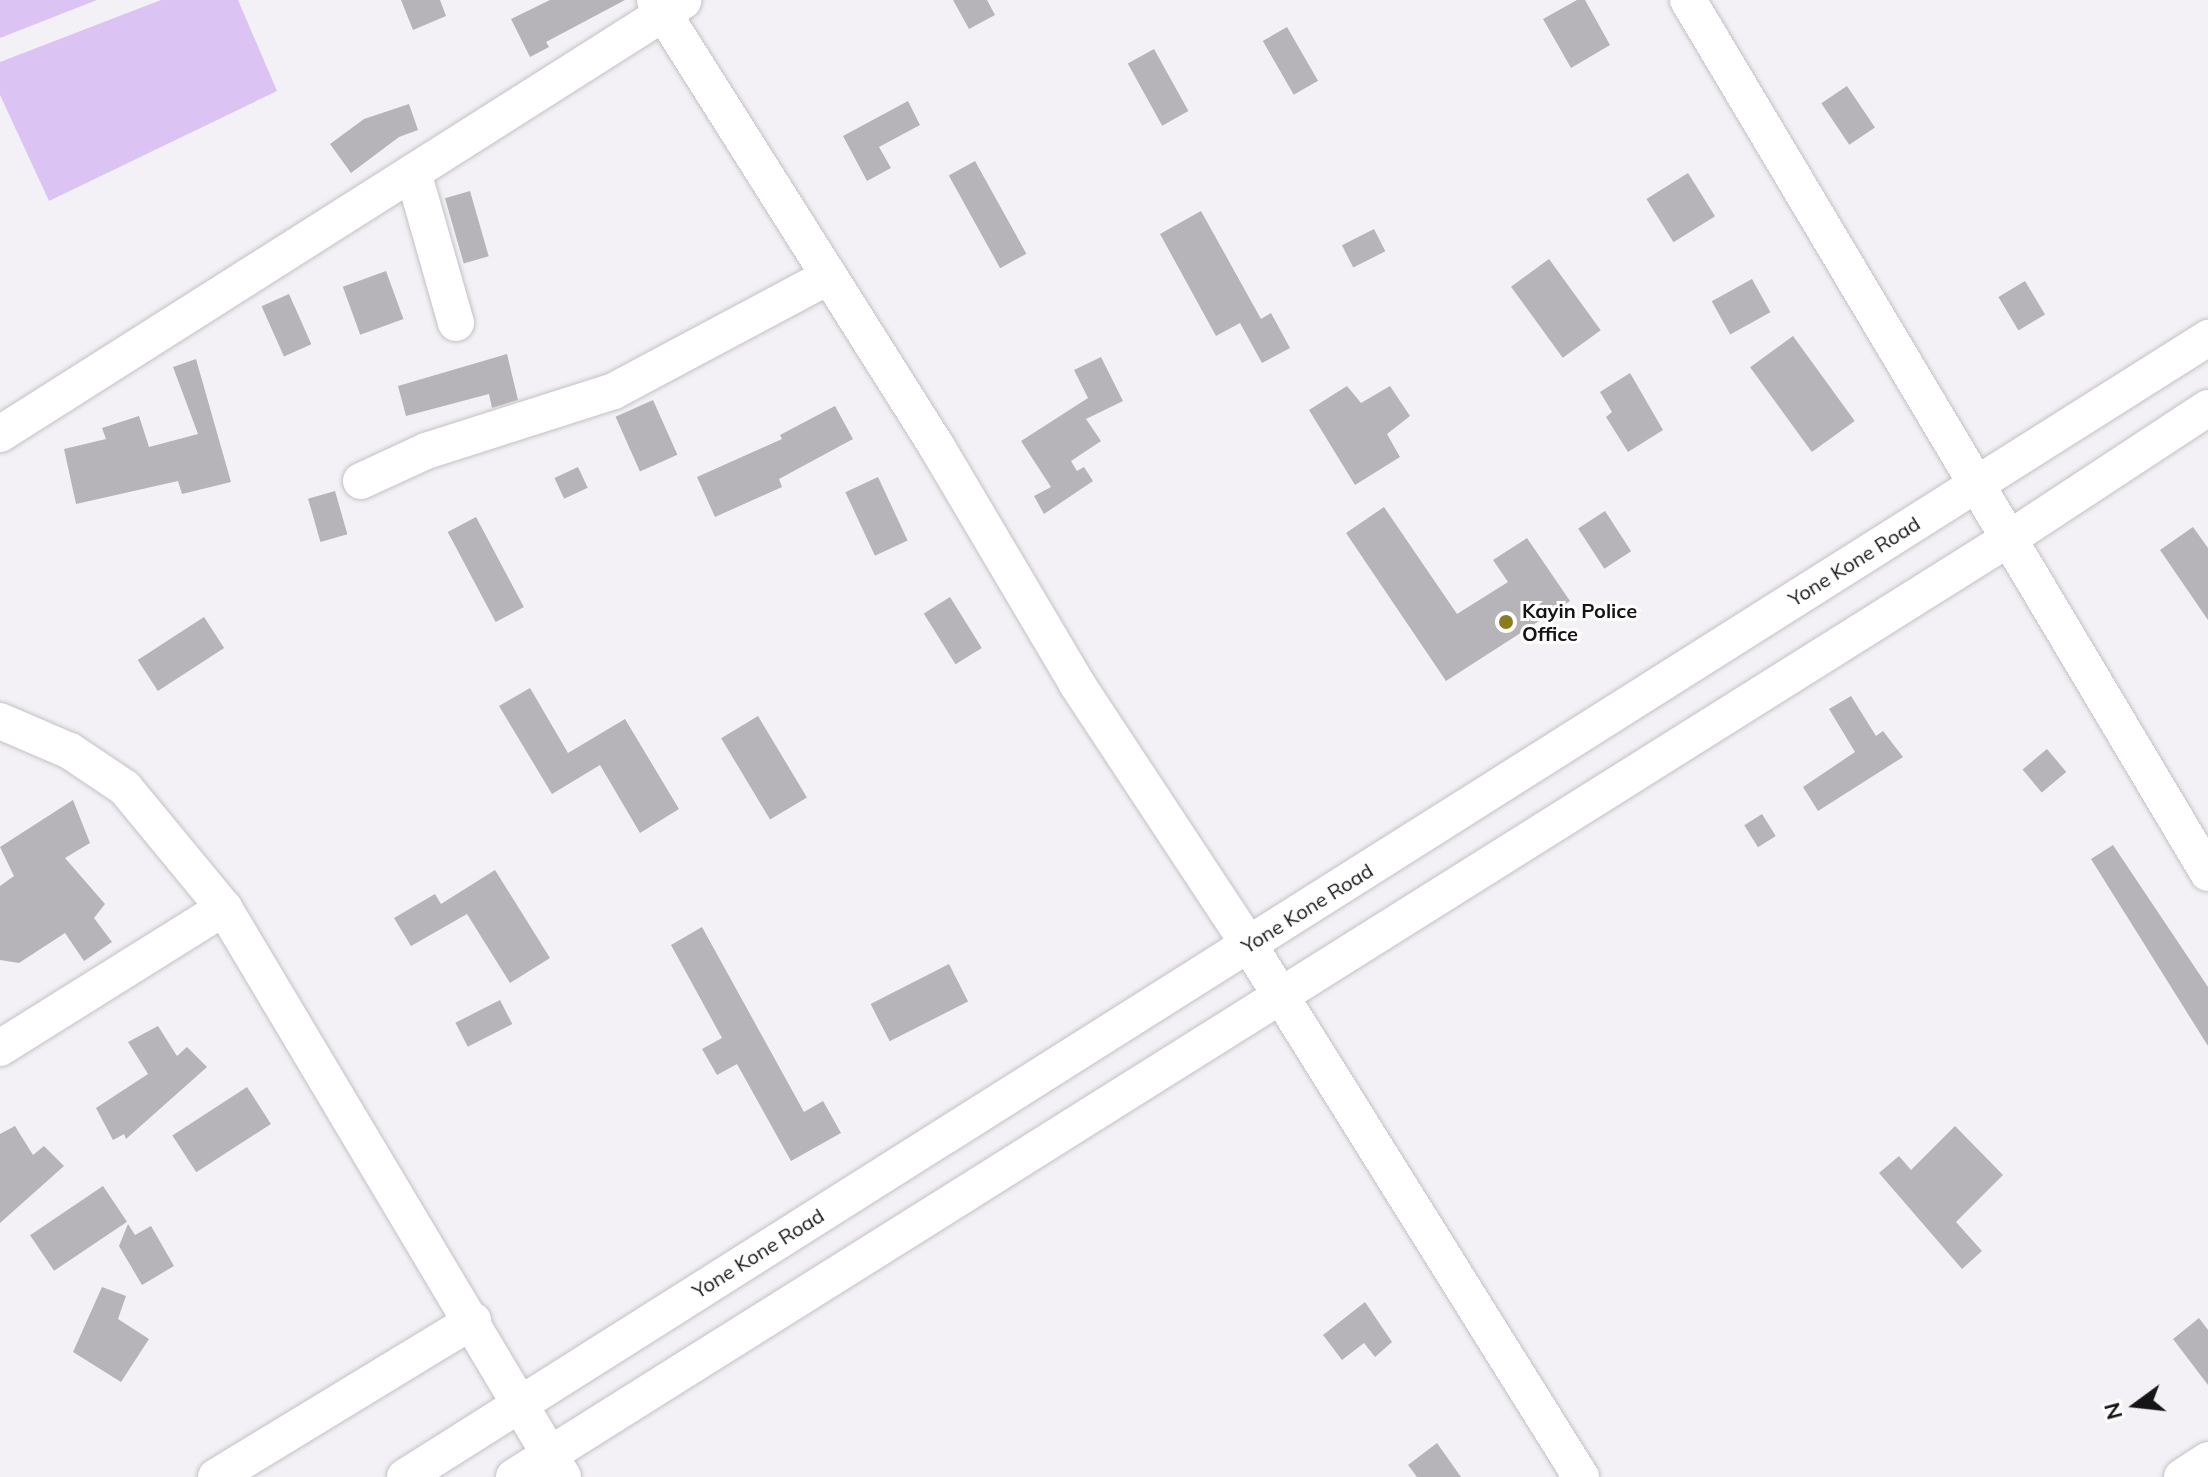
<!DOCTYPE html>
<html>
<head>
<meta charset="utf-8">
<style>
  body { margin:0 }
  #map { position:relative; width:2208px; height:1477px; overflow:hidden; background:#f3f1f6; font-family:Mulish,sans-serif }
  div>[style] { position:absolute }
  .water>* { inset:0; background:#dbc4f3 }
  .building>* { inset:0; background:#b6b4b8; transform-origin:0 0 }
  .roads { filter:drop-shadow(0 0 2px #c3c1c5) drop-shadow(0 0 2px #c3c1c5) }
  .minor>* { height:36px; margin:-18px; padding:0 18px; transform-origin:18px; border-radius:18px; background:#fff }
  .dots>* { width:22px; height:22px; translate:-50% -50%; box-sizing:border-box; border:4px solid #fff; border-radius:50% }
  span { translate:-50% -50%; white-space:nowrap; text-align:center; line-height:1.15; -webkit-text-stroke:6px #fff; paint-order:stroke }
  .street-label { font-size:20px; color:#151516 }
  .poi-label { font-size:20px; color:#151516; font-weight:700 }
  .left { translate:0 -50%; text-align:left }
  .north { position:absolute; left:2096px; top:1365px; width:80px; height:80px; -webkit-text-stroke:6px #fff; paint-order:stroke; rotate:255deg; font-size:22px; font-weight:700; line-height:32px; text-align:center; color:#151516 }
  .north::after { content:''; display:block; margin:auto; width:28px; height:36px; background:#151516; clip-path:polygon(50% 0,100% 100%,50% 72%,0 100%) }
</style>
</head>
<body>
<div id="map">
  <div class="water">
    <i style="clip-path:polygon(0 0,97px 0,0 38px)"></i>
    <i style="clip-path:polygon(161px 0,238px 0,277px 91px,49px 201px,0 95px,0 62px)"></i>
  </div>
  <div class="building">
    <i style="clip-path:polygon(401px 0,440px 0,446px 16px,413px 30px)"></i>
    <i style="clip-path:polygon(550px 0,625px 0,546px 42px,549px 47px,530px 57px,511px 19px)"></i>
    <i style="clip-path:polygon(953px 0,987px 0,995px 15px,969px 29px)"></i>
    <i style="clip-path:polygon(1577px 0,1585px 0,1610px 45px,1571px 68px,1543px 19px)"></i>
    <i style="left:1287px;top:27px;width:62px;height:28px;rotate:60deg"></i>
    <i style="left:1154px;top:49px;width:71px;height:30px;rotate:61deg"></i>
    <i style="left:1847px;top:86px;width:50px;height:31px;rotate:56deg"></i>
    <i style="clip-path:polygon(908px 101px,920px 125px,879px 147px,891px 168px,867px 181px,843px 136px)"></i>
    <i style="clip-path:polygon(409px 104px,418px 130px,399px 137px,351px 173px,330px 144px,364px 119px)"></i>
    <i style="left:975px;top:161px;width:106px;height:30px;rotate:61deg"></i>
    <i style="left:1688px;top:173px;width:51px;height:49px;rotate:58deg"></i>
    <i style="left:470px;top:191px;width:68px;height:26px;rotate:74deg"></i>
    <i style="clip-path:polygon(1201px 211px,1261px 319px,1271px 313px,1290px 348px,1262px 363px,1240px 323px,1216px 336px,1160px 234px)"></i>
    <i style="left:1374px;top:229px;width:25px;height:36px;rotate:63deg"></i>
    <i style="left:1549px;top:259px;width:88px;height:47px;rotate:54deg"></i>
    <i style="left:386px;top:271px;width:51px;height:46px;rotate:70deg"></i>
    <i style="left:1752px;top:279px;width:38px;height:46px;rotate:61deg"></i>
    <i style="left:2025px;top:281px;width:39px;height:31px;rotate:59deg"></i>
    <i style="left:289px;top:294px;width:55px;height:30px;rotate:66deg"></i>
    <i style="left:1793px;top:336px;width:105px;height:53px;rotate:54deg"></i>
    <i style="clip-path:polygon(507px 354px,518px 400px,492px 408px,489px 394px,406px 416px,398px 386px)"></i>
    <i style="clip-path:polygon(1101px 357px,1123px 401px,1086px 419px,1101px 441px,1071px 461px,1077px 471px,1084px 467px,1093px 481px,1044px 514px,1034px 496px,1051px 487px,1021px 441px,1088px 398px,1074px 370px)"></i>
    <i style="clip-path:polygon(196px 359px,231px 482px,182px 494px,178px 481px,76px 504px,64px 449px,106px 439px,102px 428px,139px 416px,149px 447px,198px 434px,173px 367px)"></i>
    <i style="clip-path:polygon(1630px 373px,1663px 430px,1628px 452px,1606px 417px,1612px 412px,1600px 392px)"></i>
    <i style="clip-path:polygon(1347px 386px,1361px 403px,1390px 386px,1410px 416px,1387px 434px,1400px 457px,1355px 485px,1309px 410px)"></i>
    <i style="left:653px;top:400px;width:60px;height:41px;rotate:66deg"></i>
    <i style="clip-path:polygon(835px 406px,853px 439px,779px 479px,782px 487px,715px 517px,697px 477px,782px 439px,780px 435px)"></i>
    <i style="left:578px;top:467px;width:23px;height:26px;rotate:65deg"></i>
    <i style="left:878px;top:477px;width:70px;height:36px;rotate:65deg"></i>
    <i style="left:335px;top:491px;width:45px;height:28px;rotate:74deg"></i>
    <i style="clip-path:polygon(1384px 507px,1457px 614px,1508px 582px,1493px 560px,1527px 538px,1570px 601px,1446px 681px,1346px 533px)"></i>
    <i style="left:1605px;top:511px;width:48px;height:32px;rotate:57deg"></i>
    <i style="left:476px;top:517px;width:102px;height:32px;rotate:62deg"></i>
    <i style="clip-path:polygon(2193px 527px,2208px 548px,2208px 620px,2160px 550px)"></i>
    <i style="left:950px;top:597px;width:60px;height:31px;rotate:58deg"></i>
    <i style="left:204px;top:617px;width:37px;height:79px;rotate:57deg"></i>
    <i style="clip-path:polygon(530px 688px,568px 753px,625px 719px,679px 809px,640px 833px,600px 765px,552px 794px,499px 706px)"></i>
    <i style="clip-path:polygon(1851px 696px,1876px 736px,1883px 731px,1903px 757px,1818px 811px,1803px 787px,1855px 752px,1829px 709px)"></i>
    <i style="left:758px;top:716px;width:95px;height:43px;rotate:59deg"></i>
    <i style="left:2047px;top:749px;width:30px;height:32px;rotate:50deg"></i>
    <i style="clip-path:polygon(73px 800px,90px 843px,65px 858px,105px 904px,94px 918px,112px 942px,84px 961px,65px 933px,19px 963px,0 960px,0 886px,14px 876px,0 847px)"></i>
    <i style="left:1762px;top:814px;width:26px;height:21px;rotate:58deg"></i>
    <i style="clip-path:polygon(2113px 845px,2208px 987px,2208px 1046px,2091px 859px)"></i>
    <i style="clip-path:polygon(495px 870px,550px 958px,510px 983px,467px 914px,411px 946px,394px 918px,435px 894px,441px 904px)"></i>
    <i style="clip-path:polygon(702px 927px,804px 1112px,823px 1101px,841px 1133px,791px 1161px,737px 1064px,717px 1075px,702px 1049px,722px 1038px,671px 945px)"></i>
    <i style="left:949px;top:964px;width:42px;height:88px;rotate:63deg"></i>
    <i style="left:500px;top:1000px;width:27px;height:50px;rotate:63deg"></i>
    <i style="clip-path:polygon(158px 1026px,177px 1056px,187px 1047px,207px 1067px,126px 1139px,124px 1134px,113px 1140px,96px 1108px,148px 1074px,128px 1042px)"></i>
    <i style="left:247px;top:1087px;width:44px;height:89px;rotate:57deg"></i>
    <i style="clip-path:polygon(15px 1126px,33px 1155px,44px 1146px,64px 1166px,0 1223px,0 1134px)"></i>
    <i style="clip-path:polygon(1955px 1126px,2003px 1175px,1956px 1222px,1982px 1251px,1962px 1269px,1879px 1173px,1899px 1156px,1911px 1170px)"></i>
    <i style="left:103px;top:1186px;width:43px;height:88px;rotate:56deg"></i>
    <i style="clip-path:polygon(128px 1224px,135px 1235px,151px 1226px,174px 1266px,142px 1285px,119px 1246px)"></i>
    <i style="clip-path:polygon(102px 1287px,126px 1296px,118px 1319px,149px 1339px,121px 1382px,73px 1352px)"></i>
    <i style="clip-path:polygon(1365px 1302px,1392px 1342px,1375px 1357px,1364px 1343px,1342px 1360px,1323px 1335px)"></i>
    <i style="clip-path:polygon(2199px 1318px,2208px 1330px,2208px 1385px,2173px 1339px)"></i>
    <i style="clip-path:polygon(1437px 1443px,1461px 1477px,1417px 1477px,1408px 1465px)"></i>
  </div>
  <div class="roads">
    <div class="minor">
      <i style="left:655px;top:0;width:529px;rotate:57.75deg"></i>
      <i style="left:937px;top:447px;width:275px;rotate:59.4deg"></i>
      <i style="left:1077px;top:684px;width:313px;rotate:56.6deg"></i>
      <i style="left:1249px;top:945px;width:627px;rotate:58.03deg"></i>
      <i style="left:1688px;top:0;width:1016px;rotate:59.22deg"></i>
      <i style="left:413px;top:172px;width:157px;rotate:74.1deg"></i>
      <i style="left:0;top:434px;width:809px;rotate:-32.37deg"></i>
      <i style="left:361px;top:481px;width:72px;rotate:-24.8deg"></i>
      <i style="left:426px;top:451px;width:197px;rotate:-17.7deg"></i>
      <i style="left:614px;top:391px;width:244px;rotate:-28.1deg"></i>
      <i style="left:0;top:721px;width:76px;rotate:23.2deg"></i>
      <i style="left:70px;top:751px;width:66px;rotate:33.9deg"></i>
      <i style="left:125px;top:788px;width:156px;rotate:50.5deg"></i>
      <i style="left:224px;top:908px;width:662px;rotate:59.21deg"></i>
      <i style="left:0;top:1048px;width:264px;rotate:-32deg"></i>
      <i style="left:216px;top:1477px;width:301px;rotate:-31.3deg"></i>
      <i style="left:405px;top:1477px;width:2133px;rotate:-32.28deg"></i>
      <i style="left:514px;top:1477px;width:1766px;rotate:-32.12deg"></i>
      <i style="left:2010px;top:538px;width:237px;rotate:-33.3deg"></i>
      <i style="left:2182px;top:1477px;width:31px;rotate:-33deg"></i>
    </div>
  </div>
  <div class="dots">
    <i style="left:1506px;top:622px;background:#8c7a1f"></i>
  </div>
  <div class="street-label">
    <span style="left:1854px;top:561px;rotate:-32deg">Yone Kone Road</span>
    <span style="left:1307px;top:908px;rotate:-32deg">Yone Kone Road</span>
    <span style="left:758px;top:1253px;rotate:-32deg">Yone Kone Road</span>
  </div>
  <div class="poi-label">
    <span class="left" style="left:1522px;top:622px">Kayin Police<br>Office</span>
  </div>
  <div class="north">N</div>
</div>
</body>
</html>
